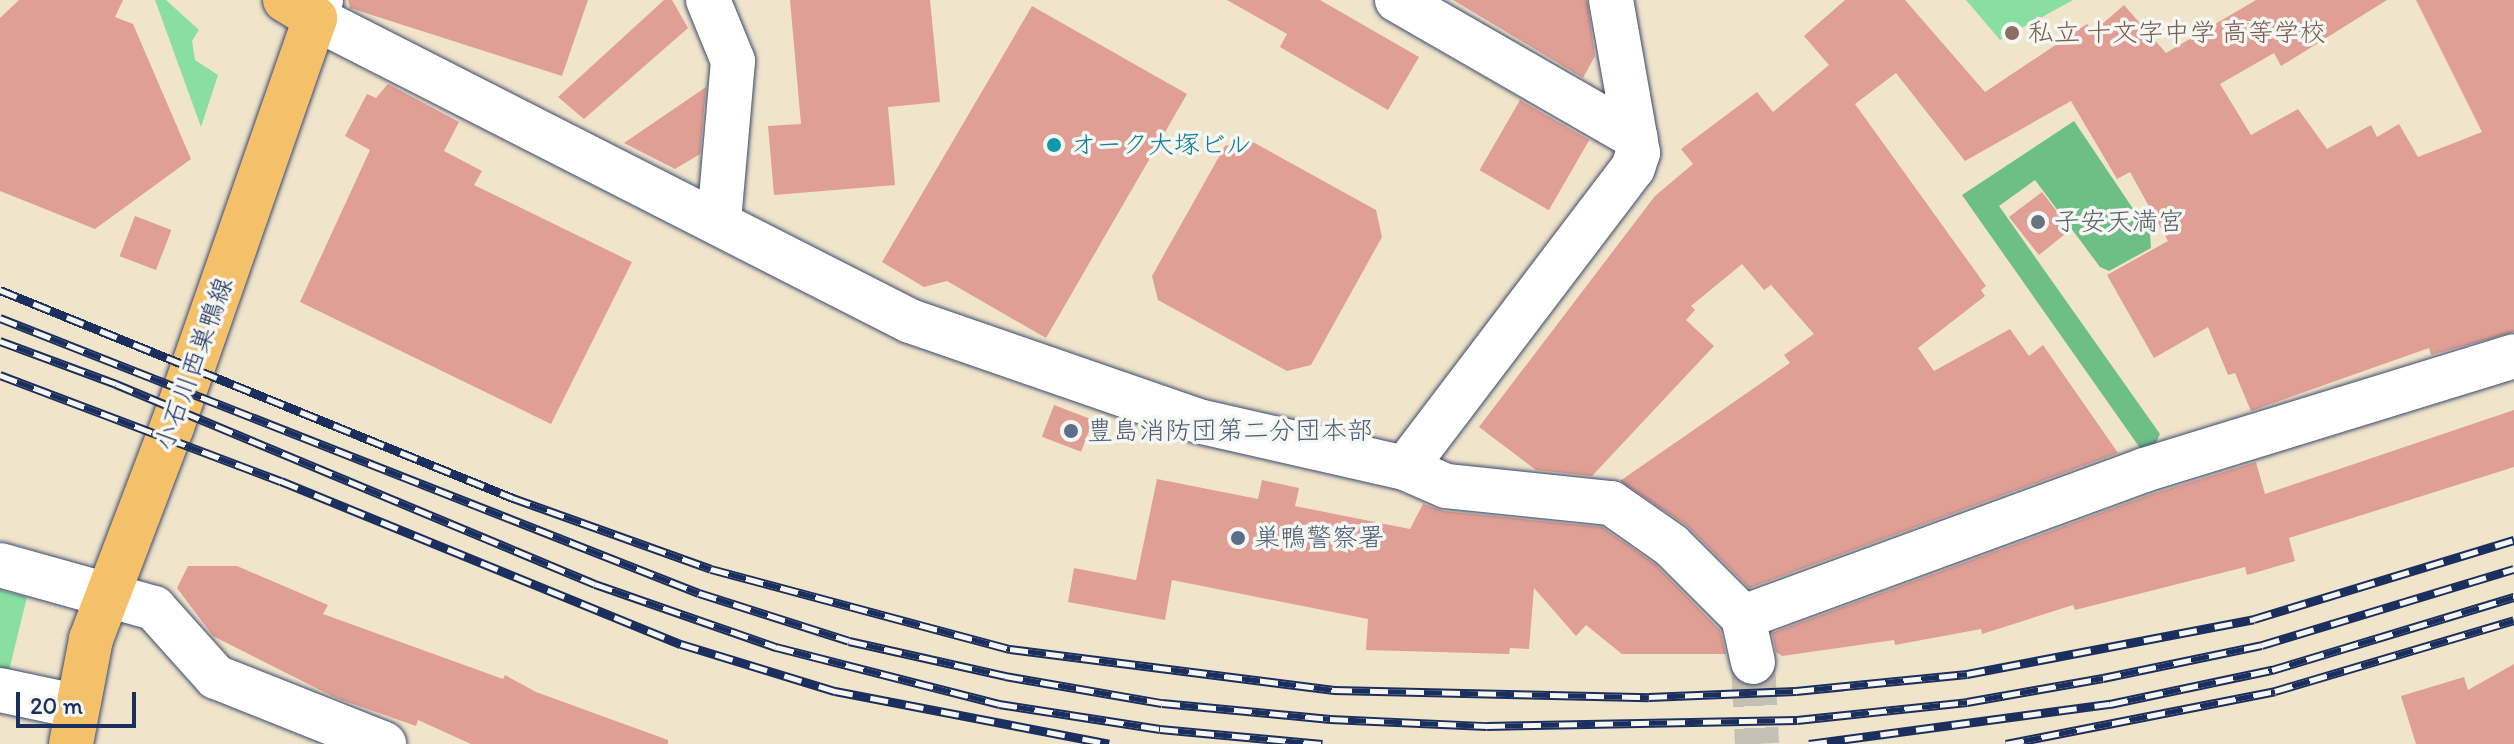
<!DOCTYPE html>
<html>
<head>
<meta charset="utf-8">
<style>
  body { margin:0 }
  #map { position:relative; width:2514px; height:744px; overflow:hidden; background:#f0e4ca; font-family:Itim,"Klee One",sans-serif }
  div>[style] { position:absolute }
  .green>* { inset:0; background:#89dfa2 }
  .forest>* { inset:0; background:#6ebe88 }
  .building>* { inset:0; background:#e09f95; transform-origin:0 0 }
  .minor-tunnel>* { height:44px; margin-top:-22px; transform-origin:0; background:repeating-linear-gradient(90deg,#c5c0b4 0 44px,transparent 0 66px) }
  .roads { filter:drop-shadow(0 0 2px #3b4a6e) drop-shadow(0 0 2px #3b4a6e) }
  .minor>* { height:44px; margin:-22px; padding:0 22px; transform-origin:22px; border-radius:22px; background:#fff }
  .major>* { height:44px; margin:-22px; padding:0 22px; transform-origin:22px; border-radius:22px; background:#f4c16a }
  .rail>* { height:9px; margin-top:-4.5px; transform-origin:0; background:repeating-linear-gradient(90deg,#f6f6f2 0 18px,#1b2f5e 0 36px); box-sizing:border-box; border-block:2px solid #1b2f5e }
  .dots>* { width:22px; height:22px; translate:-50% -50%; box-sizing:border-box; border:4px solid #f6f6f2; border-radius:50% }
  span { translate:-50% -50%; white-space:nowrap; text-align:center; line-height:1.15; -webkit-text-stroke:7px #f6f6f2; paint-order:stroke }
  .education-label { font-size:26px; color:#785e54 }
  .left { translate:0 -50%; text-align:left }
  .culture-label { font-size:26px; color:#0d838f }
  .worship-label { font-size:26px; color:#5b616d }
  .street-label { font-size:26px; color:#1b2f5e }
  .service-label { font-size:26px; color:#4e5e75 }
  .scale { position:absolute; left:16px; top:692px; width:120px; height:36px; box-sizing:border-box; border:4px solid #1b2f5e; border-top:0; padding-left:10px; font-size:24px; line-height:28px; white-space:nowrap; color:#1b2f5e; -webkit-text-stroke:6px #f6f6f2; paint-order:stroke }
</style>
</head>
<body>
<div id="map">
  <div class="green">
    <i style="clip-path:polygon(155px 0,166px 0,199px 30px,192px 41px,195px 60px,218px 75px,201px 127px)"></i>
    <i style="clip-path:polygon(1966px 0,2073px 0,2000px 40px)"></i>
    <i style="clip-path:polygon(0 590px,27px 597px,8px 675px,0 673px)"></i>
  </div>
  <div class="forest">
    <i style="clip-path:polygon(2074px 121px,2150px 234px,2151px 248px,2109px 271px,2100px 267px,2035px 180px,1999px 206px,2160px 434px,2154px 447px,2140px 448px,1962px 195px)"></i>
  </div>
  <div class="building">
    <i style="clip-path:polygon(19px 0,123px 0,115px 17px,133px 24px,191px 159px,95px 229px,0 191px,0 18px)"></i>
    <i style="clip-path:polygon(348px 0,588px 0,562px 76px,350px 8px)"></i>
    <i style="clip-path:polygon(664px 0,672px 0,688px 28px,584px 119px,558px 97px)"></i>
    <i style="clip-path:polygon(790px 0,930px 0,940px 102px,888px 107px,895px 185px,774px 195px,768px 126px,801px 124px)"></i>
    <i style="clip-path:polygon(1227px 0,1320px 0,1419px 57px,1388px 110px,1280px 47px,1287px 34px)"></i>
    <i style="clip-path:polygon(1453px 0,1587px 0,1595px 56px,1583px 78px)"></i>
    <i style="clip-path:polygon(1845px 0,1905px 0,1985px 92px,2087px 24px,2093px 32px,2124px 5px,2166px 53px,2256px 0,2387px 0,2281px 66px,2274px 53px,2220px 84px,2251px 135px,2298px 109px,2327px 149px,2371px 125px,2377px 137px,2399px 124px,2418px 157px,2482px 132px,2416px 0,2514px 0,2514px 332px,2431px 355px,2429px 348px,2251px 411px,2235px 373px,2228px 375px,2208px 327px,2154px 358px,2107px 275px,2168px 241px,2130px 172px,2117px 179px,2071px 101px,1965px 161px,1896px 73px,1855px 104px,1986px 286px,1981px 290px,1985px 296px,1918px 348px,1934px 371px,2010px 329px,2029px 356px,2043px 345px,2118px 453px,1749px 588px,1686px 525px,1620px 481px,1790px 363px,1784px 355px,1814px 334px,1771px 285px,1764px 290px,1742px 264px,1691px 306px,1695px 310px,1686px 320px,1714px 346px,1592px 476px,1536px 470px,1479px 427px,1655px 196px,1693px 164px,1681px 149px,1757px 92px,1773px 112px,1829px 65px,1804px 36px)"></i>
    <i style="clip-path:polygon(1032px 6px,1187px 94px,1046px 338px,947px 281px,924px 287px,882px 262px)"></i>
    <i style="clip-path:polygon(388px 84px,459px 122px,444px 151px,482px 171px,474px 185px,632px 262px,551px 424px,300px 302px,370px 150px,345px 136px,367px 94px,376px 98px)"></i>
    <i style="clip-path:polygon(706px 87px,700px 154px,675px 169px,624px 143px)"></i>
    <i style="left:1520px;top:100px;width:80px;height:81px;rotate:30deg"></i>
    <i style="clip-path:polygon(1251px 141px,1376px 210px,1382px 237px,1311px 365px,1287px 371px,1158px 300px,1152px 276px,1225px 146px)"></i>
    <i style="clip-path:polygon(2042px 192px,2065px 222px,2065px 234px,2039px 255px,2009px 217px)"></i>
    <i style="left:135px;top:216px;width:39px;height:43px;rotate:21deg"></i>
    <i style="left:1054px;top:405px;width:42px;height:34px;rotate:21deg"></i>
    <i style="clip-path:polygon(2514px 410px,2514px 467px,2289px 538px,2295px 561px,2247px 575px,2245px 567px,2075px 610px,2073px 605px,1982px 634px,1981px 629px,1895px 645px,1894px 640px,1782px 656px,1776px 652px,1772px 633px,2152px 494px,2256px 462px,2265px 494px)"></i>
    <i style="clip-path:polygon(1157px 479px,1258px 499px,1262px 480px,1299px 488px,1295px 506px,1410px 529px,1423px 504px,1443px 511px,1602px 527px,1655px 564px,1720px 630px,1726px 654px,1622px 654px,1586px 625px,1576px 636px,1534px 588px,1529px 649px,1510px 648px,1509px 654px,1366px 650px,1368px 619px,1172px 580px,1165px 620px,1068px 602px,1074px 568px,1136px 580px)"></i>
    <i style="clip-path:polygon(188px 566px,237px 566px,328px 605px,323px 614px,503px 679px,505px 675px,536px 692px,668px 740px,668px 744px,471px 744px,418px 720px,416px 726px,336px 698px,213px 636px,177px 588px)"></i>
    <i style="clip-path:polygon(2514px 664px,2514px 744px,2416px 744px,2401px 696px,2464px 677px,2468px 690px)"></i>
  </div>
  <div class="minor-tunnel">
    <i style="left:1753px;top:662px;width:82px;rotate:87.2deg"></i>
  </div>
  <div class="roads">
    <div class="minor">
      <i style="left:321px;top:0;width:19px;rotate:108deg"></i>
      <i style="left:315px;top:18px;width:668px;rotate:26.99deg"></i>
      <i style="left:910px;top:321px;width:305px;rotate:19.1deg"></i>
      <i style="left:1198px;top:421px;width:212px;rotate:12.8deg"></i>
      <i style="left:1405px;top:468px;width:45px;rotate:23.7deg"></i>
      <i style="left:1446px;top:486px;width:166px;rotate:5.9deg"></i>
      <i style="left:1611px;top:503px;width:73px;rotate:35deg"></i>
      <i style="left:1671px;top:545px;width:102px;rotate:45deg"></i>
      <i style="left:1743px;top:617px;width:46px;rotate:77.5deg"></i>
      <i style="left:708px;top:0;width:66px;rotate:67.7deg"></i>
      <i style="left:733px;top:61px;width:162px;rotate:95deg"></i>
      <i style="left:1397px;top:0;width:275px;rotate:29.9deg"></i>
      <i style="left:1405px;top:468px;width:377px;rotate:-52.8deg"></i>
      <i style="left:1633px;top:168px;width:16px;rotate:-72deg"></i>
      <i style="left:1638px;top:153px;width:155px;rotate:-100deg"></i>
      <i style="left:0;top:565px;width:160px;rotate:15.6deg"></i>
      <i style="left:154px;top:608px;width:93px;rotate:48.1deg"></i>
      <i style="left:216px;top:677px;width:181px;rotate:21.7deg"></i>
      <i style="left:1743px;top:617px;width:427px;rotate:-20.1deg"></i>
      <i style="left:2144px;top:470px;width:387px;rotate:-17.1deg"></i>
      <i style="left:0;top:690px;width:77px;rotate:12deg"></i>
    </div>
    <div class="major">
      <i style="left:71px;top:744px;width:107px;rotate:-79.2deg"></i>
      <i style="left:91px;top:639px;width:227px;rotate:-69.1deg"></i>
      <i style="left:172px;top:427px;width:433px;rotate:-70.7deg"></i>
      <i style="left:315px;top:18px;width:35px;rotate:-149deg"></i>
    </div>
  </div>
  <div class="rail">
    <i style="left:0;top:290px;width:554px;rotate:22.07deg"></i>
    <i style="left:513px;top:498px;width:210px;rotate:19.7deg"></i>
    <i style="left:711px;top:569px;width:310px;rotate:15deg"></i>
    <i style="left:1010px;top:649px;width:327px;rotate:7.2deg"></i>
    <i style="left:1334px;top:690px;width:315px;rotate:1.3deg"></i>
    <i style="left:1649px;top:697px;width:147px;rotate:-2.3deg"></i>
    <i style="left:1796px;top:691px;width:172px;rotate:-5.7deg"></i>
    <i style="left:1967px;top:674px;width:292px;rotate:-10.8deg"></i>
    <i style="left:2254px;top:619px;width:272px;rotate:-16.9deg"></i>
    <i style="left:0;top:318px;width:751px;rotate:21.48deg"></i>
    <i style="left:699px;top:593px;width:157px;rotate:17.7deg"></i>
    <i style="left:849px;top:641px;width:160px;rotate:12.6deg"></i>
    <i style="left:1005px;top:676px;width:159px;rotate:9.8deg"></i>
    <i style="left:1162px;top:703px;width:169px;rotate:5.4deg"></i>
    <i style="left:1330px;top:719px;width:157px;rotate:2.6deg"></i>
    <i style="left:1487px;top:726px;width:310px;rotate:-1.1deg"></i>
    <i style="left:1797px;top:720px;width:171px;rotate:-6deg"></i>
    <i style="left:1967px;top:702px;width:138px;rotate:-10deg"></i>
    <i style="left:2103px;top:678px;width:162px;rotate:-11.7deg"></i>
    <i style="left:2262px;top:645px;width:263px;rotate:-16.8deg"></i>
    <i style="left:0;top:341px;width:124px;rotate:20.3deg"></i>
    <i style="left:116px;top:384px;width:519px;rotate:22.66deg"></i>
    <i style="left:595px;top:584px;width:192px;rotate:19.2deg"></i>
    <i style="left:776px;top:647px;width:230px;rotate:14.3deg"></i>
    <i style="left:999px;top:704px;width:163px;rotate:8.8deg"></i>
    <i style="left:1160px;top:729px;width:163px;rotate:5.3deg"></i>
    <i style="left:0;top:375px;width:300px;rotate:20.7deg"></i>
    <i style="left:281px;top:481px;width:432px;rotate:22.2deg"></i>
    <i style="left:681px;top:644px;width:161px;rotate:17deg"></i>
    <i style="left:835px;top:691px;width:279px;rotate:10.9deg"></i>
    <i style="left:1809px;top:744px;width:304px;rotate:-7.6deg"></i>
    <i style="left:2110px;top:704px;width:166px;rotate:-11.9deg"></i>
    <i style="left:2272px;top:670px;width:253px;rotate:-16.8deg"></i>
    <i style="left:2006px;top:744px;width:274px;rotate:-11.1deg"></i>
    <i style="left:2275px;top:691px;width:249px;rotate:-16.5deg"></i>
  </div>
  <div class="dots">
    <i style="left:2012px;top:33px;background:#8d6e63"></i>
    <i style="left:1054px;top:145px;background:#0f9aa8"></i>
    <i style="left:2038px;top:222px;background:#6b7280"></i>
    <i style="left:1071px;top:431px;background:#5c6f8a"></i>
    <i style="left:1238px;top:538px;background:#5c6f8a"></i>
  </div>
  <div class="education-label">
    <span class="left" style="left:2028px;top:33px">私立 十文字中学 高等学校</span>
  </div>
  <div class="culture-label">
    <span class="left" style="left:1070px;top:145px">オーク大塚ビル</span>
  </div>
  <div class="worship-label">
    <span class="left" style="left:2054px;top:222px">子安天満宮</span>
  </div>
  <div class="street-label">
    <span style="left:194px;top:364px;rotate:-70deg">小石川西巣鴨線</span>
  </div>
  <div class="service-label">
    <span class="left" style="left:1087px;top:431px">豊島消防団第二分団本部</span>
    <span class="left" style="left:1254px;top:538px">巣鴨警察署</span>
  </div>
  <div class="scale">20 m</div>
</div>
</body>
</html>
